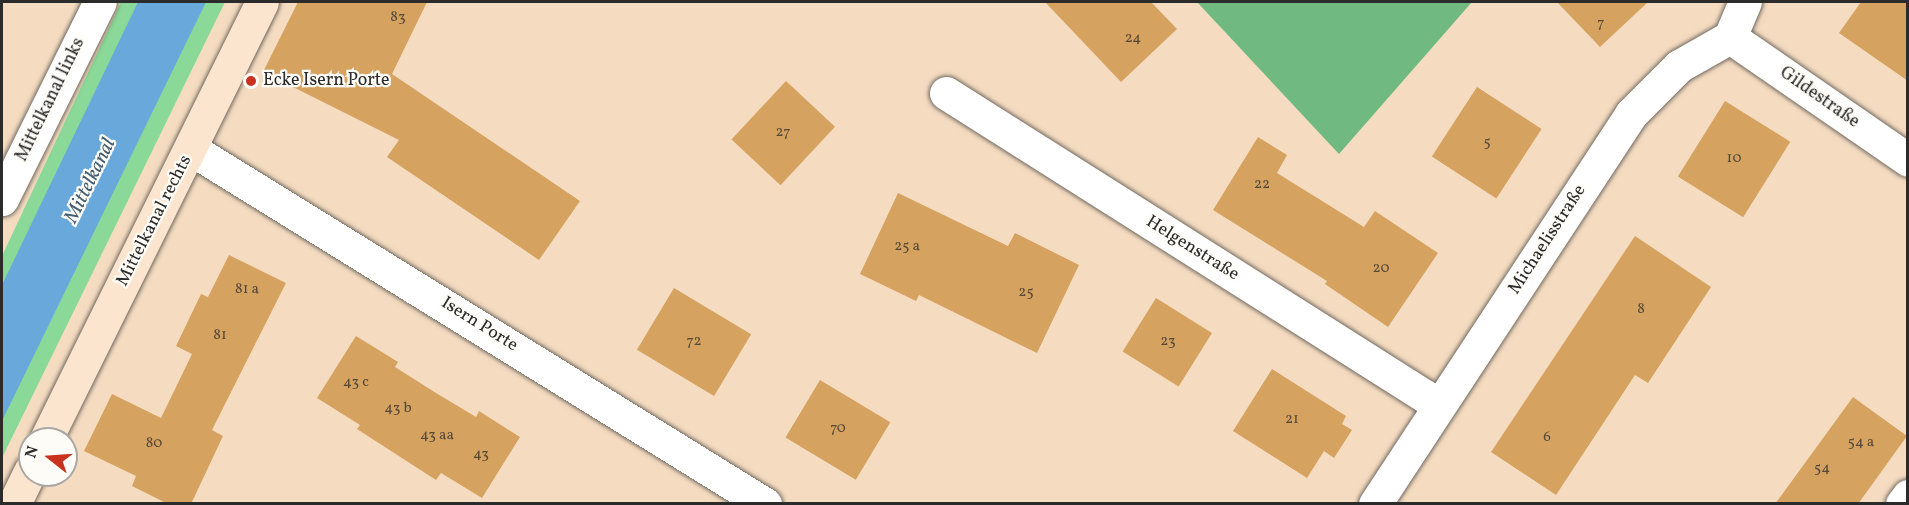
<!DOCTYPE html>
<html>
<head>
<meta charset="utf-8">
<style>
  body { margin:0 }
  #map { position:relative; width:1909px; height:505px; overflow:hidden; background:#f5dcc1; font-family:Vollkorn,serif }
  div>[style] { position:absolute }
  .green>* { inset:0; background:#8bd998 }
  .forest>* { inset:0; background:#70b980 }
  .water>* { inset:0; background:#68a8db }
  .building>* { inset:0; background:#d5a260; transform-origin:0 0 }
  .roads { filter:drop-shadow(0 0 2px #726960) drop-shadow(0 0 2px #726960) }
  .street>* { height:33px; margin:-16.5px; padding:0 16.5px; transform-origin:16.5px; border-radius:16.5px; background:#fff }
  .secondary>* { height:33px; margin:-16.5px; padding:0 16.5px; transform-origin:16.5px; border-radius:16.5px; background:#fbe5cf }
  .dots>* { width:16px; height:16px; translate:-50% -50%; box-sizing:border-box; border:3px solid #fdfcf7; border-radius:50% }
  span { translate:-50% -50%; white-space:nowrap; text-align:center; line-height:1.15; -webkit-text-stroke:4.5px #fdfcf7; paint-order:stroke }
  .number-label { font-size:15px; color:#564938 }
  .number-label span { -webkit-text-stroke-width:0 }
  .poi-label { font-size:18px; color:#2b2b2b }
  .left { translate:0 -50%; text-align:left }
  .street-label { font-size:18px; color:#2b2b2b }
  .water-label { font-size:20px; color:#435d71; font-style:italic }
  .frame { position:absolute; inset:0; border:3px solid #2b2b2b; pointer-events:none }
  .north { position:absolute; left:18px; top:427px; width:60px; height:60px; box-sizing:border-box; background:#fdfcf7; border:2px solid #a9a8a5; border-radius:50%; rotate:287deg; font-size:16px; font-weight:700; line-height:24px; text-align:center; color:#2b2b2b }
  .north::after { content:''; display:block; margin:auto; width:21px; height:27px; background:#c8321e; clip-path:polygon(50% 0,100% 100%,50% 72%,0 100%) }
</style>
</head>
<body>
<div id="map">
  <div class="green">
    <i style="clip-path:polygon(121px 2px,225px 2px,2px 458px,2px 256px)"></i>
  </div>
  <div class="forest">
    <i style="clip-path:polygon(1197px 2px,1472px 2px,1339px 154px)"></i>
  </div>
  <div class="water">
    <i style="clip-path:polygon(138px 2px,206px 2px,2px 421px,2px 285px)"></i>
  </div>
  <div class="building">
    <i style="clip-path:polygon(298px 2px,427px 2px,392px 74px,580px 201px,539px 260px,387px 157px,399px 140px,263px 72px)"></i>
    <i style="clip-path:polygon(1045px 2px,1151px 2px,1177px 29px,1121px 82px)"></i>
    <i style="clip-path:polygon(1557px 2px,1648px 2px,1600px 47px)"></i>
    <i style="clip-path:polygon(1861px 2px,1908px 2px,1908px 81px,1839px 33px)"></i>
    <i style="left:786px;top:81px;width:67px;height:80px;rotate:43deg"></i>
    <i style="left:1477px;top:87px;width:77px;height:83px;rotate:33deg"></i>
    <i style="left:1725px;top:101px;width:77px;height:89px;rotate:32deg"></i>
    <i style="clip-path:polygon(1258px 137px,1287px 155px,1277px 173px,1364px 227px,1375px 211px,1438px 253px,1388px 327px,1325px 284px,1327px 281px,1213px 210px)"></i>
    <i style="clip-path:polygon(898px 193px,1008px 246px,1015px 233px,1079px 265px,1037px 353px,919px 295px,916px 301px,860px 274px)"></i>
    <i style="clip-path:polygon(1635px 236px,1711px 287px,1648px 383px,1635px 375px,1556px 495px,1491px 452px)"></i>
    <i style="clip-path:polygon(229px 255px,286px 283px,212px 430px,223px 436px,191px 504px,168px 504px,132px 486px,136px 476px,84px 451px,112px 394px,161px 418px,192px 354px,176px 346px,201px 294px,208px 297px)"></i>
    <i style="left:674px;top:288px;width:90px;height:72px;rotate:31deg"></i>
    <i style="left:1156px;top:298px;width:66px;height:63px;rotate:32deg"></i>
    <i style="clip-path:polygon(356px 336px,398px 362px,395px 367px,436px 393px,476px 417px,479px 411px,520px 437px,482px 498px,441px 473px,436px 480px,357px 429px,360px 425px,317px 398px)"></i>
    <i style="clip-path:polygon(1272px 369px,1346px 416px,1342px 424px,1352px 430px,1334px 458px,1324px 451px,1307px 478px,1233px 431px)"></i>
    <i style="left:820px;top:380px;width:82px;height:67px;rotate:31deg"></i>
    <i style="clip-path:polygon(1853px 397px,1907px 436px,1858px 504px,1775px 504px)"></i>
  </div>
  <div class="roads">
    <div class="street">
      <i style="left:1730px;top:37px;width:216px;rotate:34.6deg"></i>
      <i style="left:946px;top:93px;width:583px;rotate:32.33deg"></i>
      <i style="left:191px;top:149px;width:675px;rotate:31.74deg"></i>
      <i style="left:2px;top:199px;width:220px;rotate:-63.6deg"></i>
      <i style="left:1375px;top:504px;width:467px;rotate:-56.7deg"></i>
      <i style="left:1631px;top:114px;width:68px;rotate:-45deg"></i>
      <i style="left:1679px;top:66px;width:59px;rotate:-29.6deg"></i>
      <i style="left:1730px;top:37px;width:38px;rotate:-67deg"></i>
      <i style="left:1902px;top:504px;width:10px;rotate:-53deg"></i>
    </div>
    <div class="secondary">
      <i style="left:46px;top:439px;width:487px;rotate:-63.7deg"></i>
      <i style="left:14px;top:504px;width:37px;rotate:-64deg"></i>
    </div>
  </div>
  <div class="dots">
    <i style="left:251px;top:81px;background:#c8321e"></i>
  </div>
  <div class="number-label">
    <span style="left:398px;top:18px">83</span>
    <span style="left:1601px;top:24px">7</span>
    <span style="left:1133px;top:39px">24</span>
    <span style="left:783px;top:133px">27</span>
    <span style="left:1487px;top:143px">5</span>
    <span style="left:1734px;top:159px">10</span>
    <span style="left:1262px;top:185px">22</span>
    <span style="left:907px;top:247px">25 a</span>
    <span style="left:1381px;top:269px">20</span>
    <span style="left:247px;top:290px">81 a</span>
    <span style="left:1026px;top:293px">25</span>
    <span style="left:1641px;top:310px">8</span>
    <span style="left:220px;top:336px">81</span>
    <span style="left:694px;top:342px">72</span>
    <span style="left:1168px;top:342px">23</span>
    <span style="left:356px;top:383px">43 c</span>
    <span style="left:398px;top:409px">43 b</span>
    <span style="left:1292px;top:420px">21</span>
    <span style="left:838px;top:429px">70</span>
    <span style="left:437px;top:436px">43 aa</span>
    <span style="left:1547px;top:438px">6</span>
    <span style="left:1861px;top:443px">54 a</span>
    <span style="left:154px;top:444px">80</span>
    <span style="left:481px;top:455px">43</span>
    <span style="left:1822px;top:469px">54</span>
  </div>
  <div class="poi-label">
    <span class="left" style="left:263px;top:81px">Ecke Isern Porte</span>
  </div>
  <div class="street-label">
    <span style="left:1819px;top:98px;rotate:35deg">Gildestraße</span>
    <span style="left:51px;top:100px;rotate:-64deg">Mittelkanal links</span>
    <span style="left:155px;top:221px;rotate:-63deg">Mittelkanal rechts</span>
    <span style="left:1548px;top:240px;rotate:-57deg">Michaelisstraße</span>
    <span style="left:1192px;top:249px;rotate:32deg">Helgenstraße</span>
    <span style="left:479px;top:325px;rotate:32deg">Isern Porte</span>
  </div>
  <div class="water-label">
    <span style="left:91px;top:181px;rotate:-64deg">Mittelkanal</span>
  </div>
  <div class="frame"></div>
  <div class="north">N</div>
</div>
</body>
</html>
